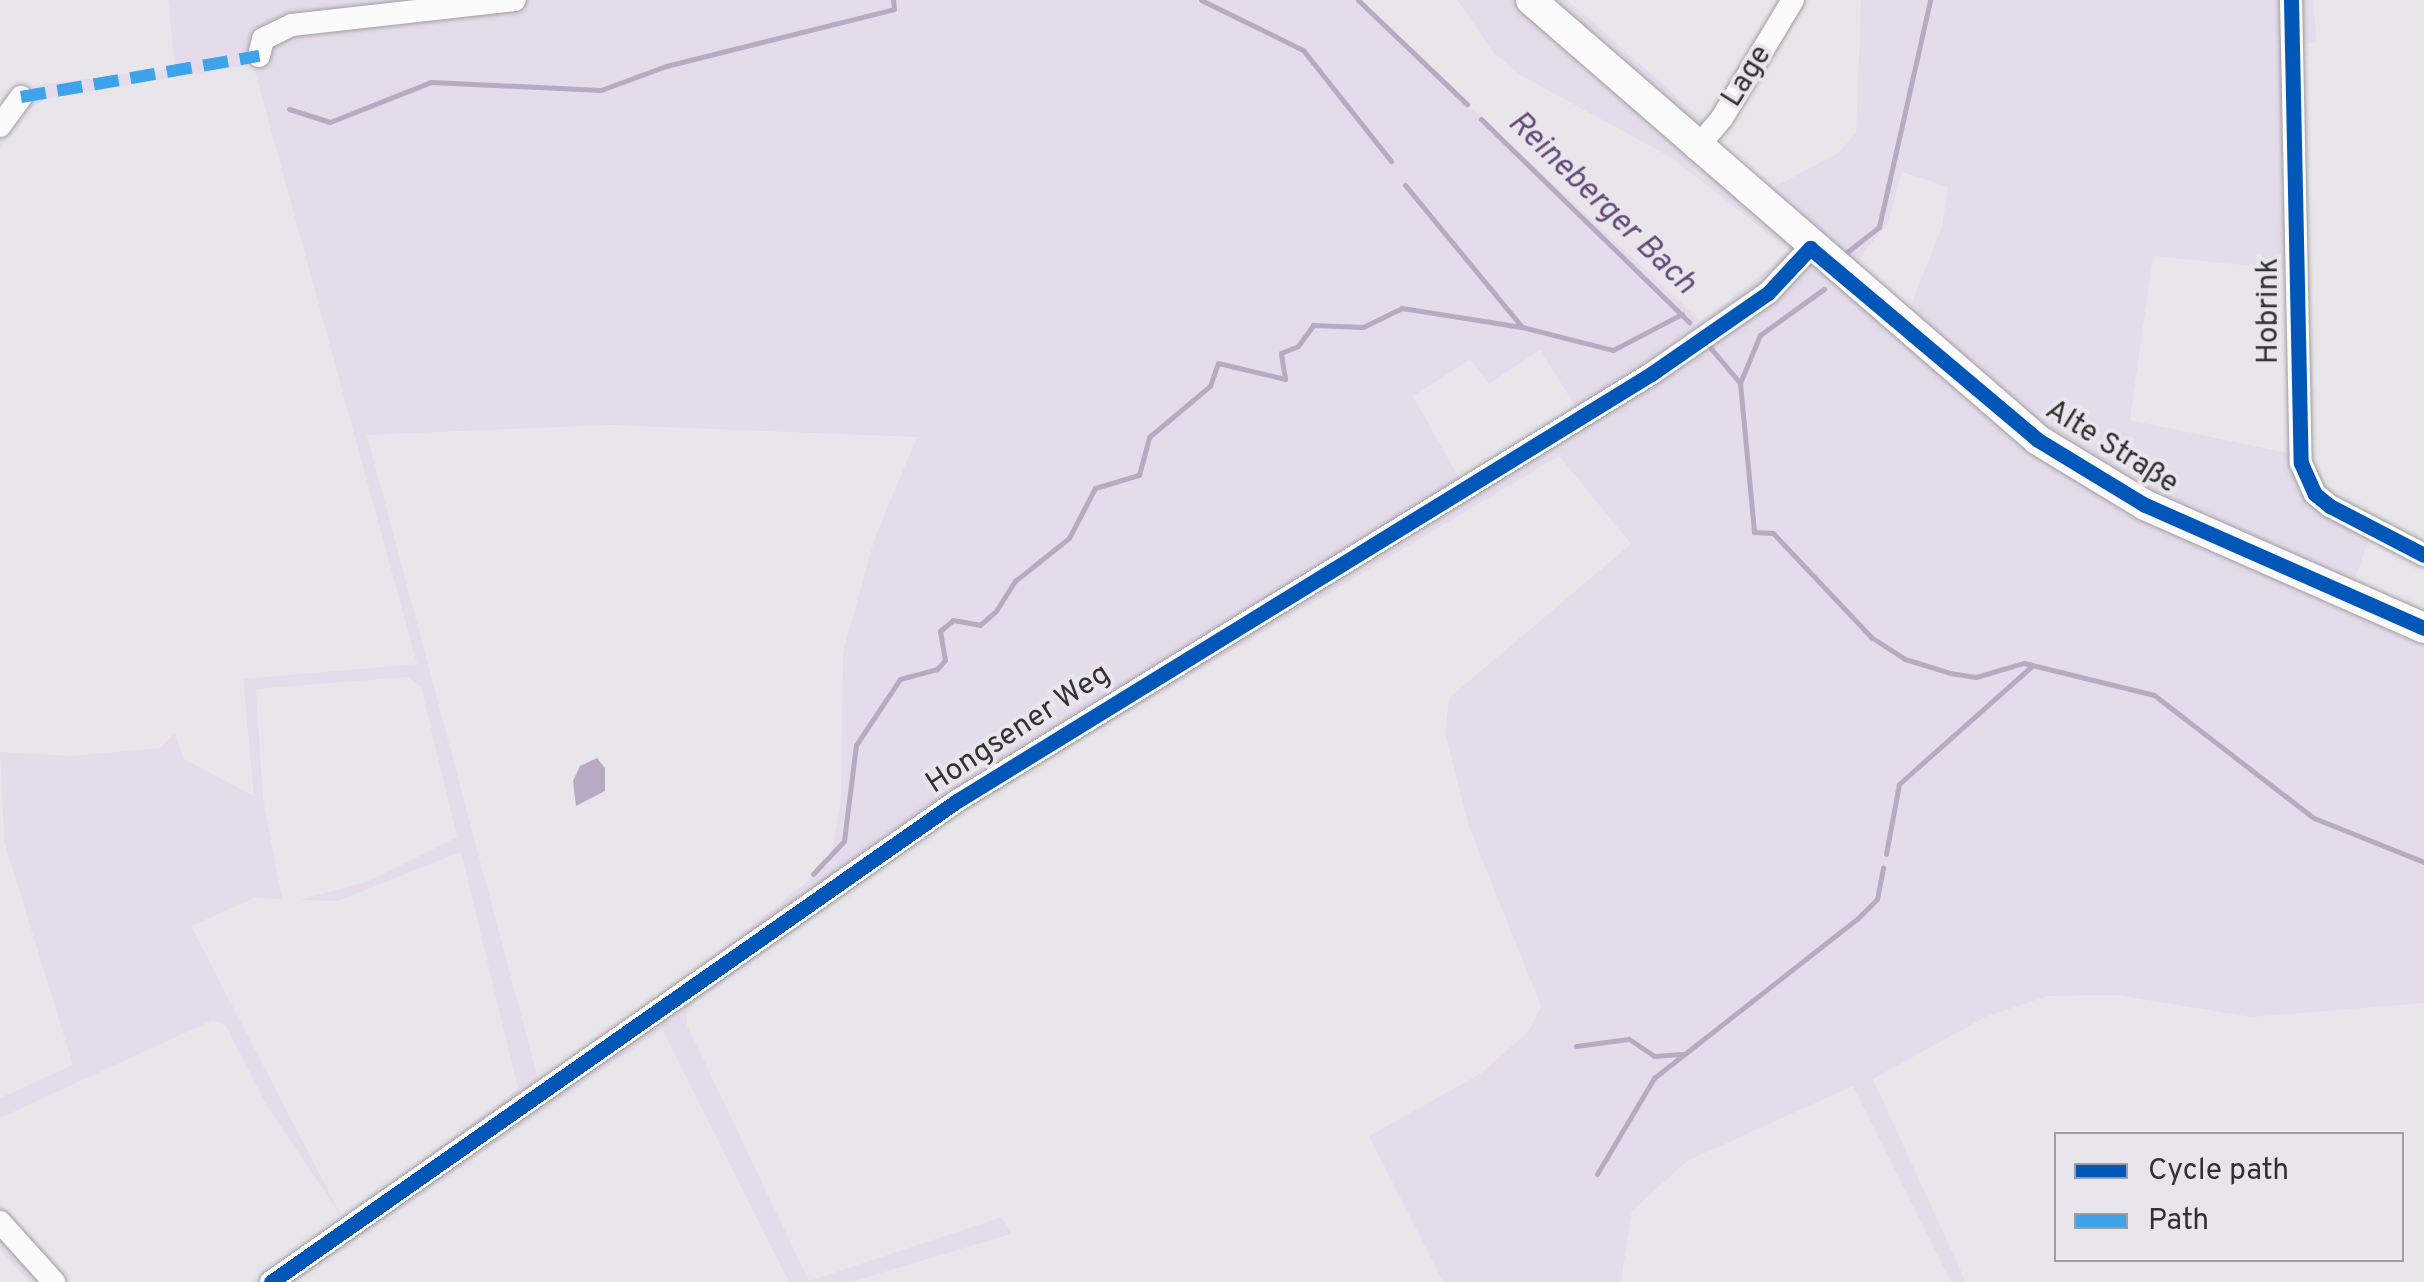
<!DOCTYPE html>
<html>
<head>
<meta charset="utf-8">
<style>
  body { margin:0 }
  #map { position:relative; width:2424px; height:1282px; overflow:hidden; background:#e9e6eb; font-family:Overpass,sans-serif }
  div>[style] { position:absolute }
  .green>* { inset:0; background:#e5dceb }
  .water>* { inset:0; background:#b8aac2 }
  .stream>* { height:5px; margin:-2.5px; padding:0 2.5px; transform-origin:2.5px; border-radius:2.5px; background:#b8aac2 }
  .roads { filter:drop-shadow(0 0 2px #a09ea1) drop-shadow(0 0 2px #a09ea1) }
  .minor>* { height:22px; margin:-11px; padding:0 11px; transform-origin:11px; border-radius:11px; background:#fcfbfc }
  .major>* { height:30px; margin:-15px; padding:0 15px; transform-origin:15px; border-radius:15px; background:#fcfbfc }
  .quiet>* { height:12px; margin-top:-6px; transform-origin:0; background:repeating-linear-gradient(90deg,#3ea3eb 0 25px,transparent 0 37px) }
  .cycleway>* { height:15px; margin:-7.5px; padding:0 7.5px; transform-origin:7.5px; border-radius:7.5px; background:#0057b8 }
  span { translate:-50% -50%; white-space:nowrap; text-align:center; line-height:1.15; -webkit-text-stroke:8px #e9e5ec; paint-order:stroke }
  .street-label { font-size:30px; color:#323133 }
  .water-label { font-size:32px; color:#654a79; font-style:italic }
  .legend { position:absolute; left:2054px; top:1132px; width:350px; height:130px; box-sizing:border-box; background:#e9e5ec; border:2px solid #a09da2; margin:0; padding:12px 18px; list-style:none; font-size:30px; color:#323133 }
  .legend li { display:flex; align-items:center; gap:20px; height:50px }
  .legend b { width:50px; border:2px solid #a09da2 }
</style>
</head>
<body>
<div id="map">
  <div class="green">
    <i style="clip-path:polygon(evenodd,168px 0,1355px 0,1702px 322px,1790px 251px,1672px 158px,1520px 75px,1494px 53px,1457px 0,1568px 0,1704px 121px,1777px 19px,1710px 143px,1765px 192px,1838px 153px,1856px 133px,1861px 0,2313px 0,2317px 42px,2299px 45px,2303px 271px,2153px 256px,2130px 420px,2307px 457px,2320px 490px,2372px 531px,2347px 602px,2424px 631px,2424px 1003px,2251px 1017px,2116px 995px,2048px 996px,1985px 1017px,1873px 1079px,1966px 1282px,1951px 1282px,1853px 1086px,1687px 1161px,1632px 1211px,1621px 1282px,1443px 1282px,1369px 1136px,1480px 1074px,1528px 1032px,1541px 1006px,1469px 827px,1445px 733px,1449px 698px,1631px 544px,1559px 456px,958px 814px,687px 1009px,687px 1025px,809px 1281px,1002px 1217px,1011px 1234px,851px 1282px,789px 1282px,662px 1029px,295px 1282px,252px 1282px,343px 1219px,267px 1106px,226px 1026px,213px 1020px,0 1118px,0 1098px,73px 1065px,4px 841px,0 752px,71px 756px,160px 748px,175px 733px,184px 759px,254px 796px,243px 679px,417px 664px,253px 64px,46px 99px,19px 115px,0 150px,0 116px,12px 94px,29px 86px,175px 68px,168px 0,1902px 172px,1948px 187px,1942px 227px,1904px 322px,1849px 271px,1888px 223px,1902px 172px,168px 0,1540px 350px,1579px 412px,1463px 485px,1413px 396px,1470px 360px,1489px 384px,1540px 350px,168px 0,610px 425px,917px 437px,875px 537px,843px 652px,841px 799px,830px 863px,690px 975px,539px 1082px,367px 435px,610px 425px,168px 0,408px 677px,421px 687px,457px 837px,369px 881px,300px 900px,338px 901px,461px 852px,518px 1089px,343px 1219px,191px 926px,254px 898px,282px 899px,263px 798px,256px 689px,408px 677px)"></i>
    <i style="clip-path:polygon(0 1203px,70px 1282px,29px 1282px,0 1249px)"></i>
  </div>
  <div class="water">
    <i style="clip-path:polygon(597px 758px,605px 768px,605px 791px,576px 806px,573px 781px,580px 766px)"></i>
  </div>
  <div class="stream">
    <i style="left:1201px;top:0;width:114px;rotate:26.1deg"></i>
    <i style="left:1303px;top:50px;width:142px;rotate:51.6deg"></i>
    <i style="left:1358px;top:0;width:151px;rotate:43.7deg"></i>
    <i style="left:289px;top:109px;width:43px;rotate:17.6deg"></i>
    <i style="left:330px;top:122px;width:109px;rotate:-21.6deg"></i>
    <i style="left:431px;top:82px;width:170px;rotate:2.7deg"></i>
    <i style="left:601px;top:90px;width:69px;rotate:-20.3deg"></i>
    <i style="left:666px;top:66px;width:235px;rotate:-14deg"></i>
    <i style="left:894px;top:9px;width:9px;rotate:-96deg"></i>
    <i style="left:1481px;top:119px;width:291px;rotate:44.3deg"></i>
    <i style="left:1405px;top:185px;width:184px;rotate:50.5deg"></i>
    <i style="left:1522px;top:327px;width:94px;rotate:14.2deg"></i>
    <i style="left:1613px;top:350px;width:78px;rotate:-27.6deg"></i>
    <i style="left:1842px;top:256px;width:47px;rotate:-38.1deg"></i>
    <i style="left:1879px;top:227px;width:233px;rotate:-77.3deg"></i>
    <i style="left:1708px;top:345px;width:50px;rotate:49.9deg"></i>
    <i style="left:1740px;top:383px;width:150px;rotate:84.6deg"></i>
    <i style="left:1754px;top:532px;width:19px;rotate:3deg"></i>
    <i style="left:1773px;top:533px;width:143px;rotate:46.7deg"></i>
    <i style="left:1871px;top:637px;width:40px;rotate:32.9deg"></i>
    <i style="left:1905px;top:659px;width:47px;rotate:17.3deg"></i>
    <i style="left:1950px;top:673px;width:26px;rotate:9deg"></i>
    <i style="left:1976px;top:677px;width:50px;rotate:-16.3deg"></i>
    <i style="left:2024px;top:663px;width:134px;rotate:13.8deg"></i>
    <i style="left:2154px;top:695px;width:202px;rotate:37.6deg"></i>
    <i style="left:2314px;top:818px;width:118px;rotate:21.8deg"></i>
    <i style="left:1740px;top:383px;width:52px;rotate:-67.4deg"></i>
    <i style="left:1760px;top:335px;width:79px;rotate:-35.7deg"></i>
    <i style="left:1886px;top:854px;width:71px;rotate:-79.5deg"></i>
    <i style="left:1899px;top:784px;width:179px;rotate:-41.6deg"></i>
    <i style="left:813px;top:874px;width:45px;rotate:-46.8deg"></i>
    <i style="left:844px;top:841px;width:97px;rotate:-82.9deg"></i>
    <i style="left:856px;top:745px;width:79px;rotate:-56.3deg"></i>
    <i style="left:900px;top:679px;width:38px;rotate:-15deg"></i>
    <i style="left:937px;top:669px;width:12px;rotate:-48deg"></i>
    <i style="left:945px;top:660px;width:29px;rotate:-100deg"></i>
    <i style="left:940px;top:631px;width:17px;rotate:-40deg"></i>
    <i style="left:953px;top:620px;width:27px;rotate:10deg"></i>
    <i style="left:980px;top:625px;width:21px;rotate:-41deg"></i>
    <i style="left:996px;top:611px;width:36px;rotate:-58deg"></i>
    <i style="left:1015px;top:581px;width:69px;rotate:-38.5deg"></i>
    <i style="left:1069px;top:538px;width:56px;rotate:-62.5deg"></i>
    <i style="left:1095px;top:488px;width:46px;rotate:-16.5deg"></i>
    <i style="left:1139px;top:475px;width:39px;rotate:-75deg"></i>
    <i style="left:1149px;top:437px;width:80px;rotate:-39.9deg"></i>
    <i style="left:1210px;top:386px;width:24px;rotate:-71deg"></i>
    <i style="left:1218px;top:363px;width:69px;rotate:13.4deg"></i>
    <i style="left:1285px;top:379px;width:26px;rotate:-99deg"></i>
    <i style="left:1281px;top:353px;width:18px;rotate:-22deg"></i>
    <i style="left:1298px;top:346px;width:26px;rotate:-54deg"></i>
    <i style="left:1313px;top:325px;width:50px;rotate:2.3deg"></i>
    <i style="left:1363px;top:327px;width:43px;rotate:-26deg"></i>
    <i style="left:1402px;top:308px;width:121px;rotate:9deg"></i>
    <i style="left:1576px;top:1046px;width:53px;rotate:-7.5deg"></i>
    <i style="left:1629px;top:1039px;width:30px;rotate:34deg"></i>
    <i style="left:1654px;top:1056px;width:28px;rotate:-4deg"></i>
    <i style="left:1597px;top:1174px;width:112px;rotate:-59.3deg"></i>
    <i style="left:1654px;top:1078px;width:259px;rotate:-38.1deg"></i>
    <i style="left:1858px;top:918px;width:27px;rotate:-45deg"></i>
    <i style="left:1877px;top:899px;width:32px;rotate:-79deg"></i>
  </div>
  <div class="roads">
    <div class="minor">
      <i style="left:2291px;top:0;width:463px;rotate:88.8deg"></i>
      <i style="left:2301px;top:463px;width:34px;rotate:66deg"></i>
      <i style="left:2315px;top:494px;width:19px;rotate:39deg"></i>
      <i style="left:2330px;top:506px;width:106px;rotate:27.5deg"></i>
      <i style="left:259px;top:56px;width:17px;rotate:-77deg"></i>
      <i style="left:263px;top:39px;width:32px;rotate:-26deg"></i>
      <i style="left:292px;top:25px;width:224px;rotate:-6.4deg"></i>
      <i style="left:0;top:126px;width:36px;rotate:-54deg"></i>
      <i style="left:1696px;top:149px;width:40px;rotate:-50deg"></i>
      <i style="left:1722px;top:118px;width:138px;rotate:-59deg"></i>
      <i style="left:0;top:1222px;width:81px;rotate:48deg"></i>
      <i style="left:271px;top:1282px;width:838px;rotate:-35.04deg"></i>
      <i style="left:957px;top:801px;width:815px;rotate:-31.6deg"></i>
      <i style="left:1651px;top:374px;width:142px;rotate:-34.7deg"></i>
      <i style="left:1768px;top:293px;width:62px;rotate:-47deg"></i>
    </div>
    <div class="major">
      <i style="left:1531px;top:0;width:671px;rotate:40.95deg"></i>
      <i style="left:2038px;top:440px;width:125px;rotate:31.3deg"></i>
      <i style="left:2145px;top:505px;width:305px;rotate:23.8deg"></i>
    </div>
  </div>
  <div class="quiet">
    <i style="left:21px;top:97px;width:242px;rotate:-9.8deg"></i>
  </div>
  <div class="cycleway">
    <i style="left:2291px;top:0;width:463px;rotate:88.8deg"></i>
    <i style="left:2301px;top:463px;width:34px;rotate:66deg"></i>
    <i style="left:2315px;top:494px;width:19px;rotate:39deg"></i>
    <i style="left:2330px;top:506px;width:106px;rotate:27.5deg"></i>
    <i style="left:271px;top:1282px;width:838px;rotate:-35.04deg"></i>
    <i style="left:957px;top:801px;width:815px;rotate:-31.6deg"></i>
    <i style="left:1651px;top:374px;width:142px;rotate:-34.7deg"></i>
    <i style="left:1768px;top:293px;width:62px;rotate:-47deg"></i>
    <i style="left:1810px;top:248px;width:298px;rotate:40.1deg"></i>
    <i style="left:2038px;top:440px;width:125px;rotate:31.3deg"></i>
    <i style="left:2145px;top:505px;width:305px;rotate:23.8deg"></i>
  </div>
  <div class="street-label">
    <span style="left:1748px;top:77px;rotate:-58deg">Lage</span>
    <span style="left:2270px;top:311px;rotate:-90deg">Hobrink</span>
    <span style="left:2111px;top:448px;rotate:32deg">Alte Straße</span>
    <span style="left:1019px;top:730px;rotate:-33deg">Hongsener Weg</span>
  </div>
  <div class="water-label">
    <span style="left:1601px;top:204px;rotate:44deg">Reineberger Bach</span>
  </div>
  <ul class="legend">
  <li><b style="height:12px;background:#0057b8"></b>Cycle path</li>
  <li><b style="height:12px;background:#3ea3eb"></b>Path</li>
  </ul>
</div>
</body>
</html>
